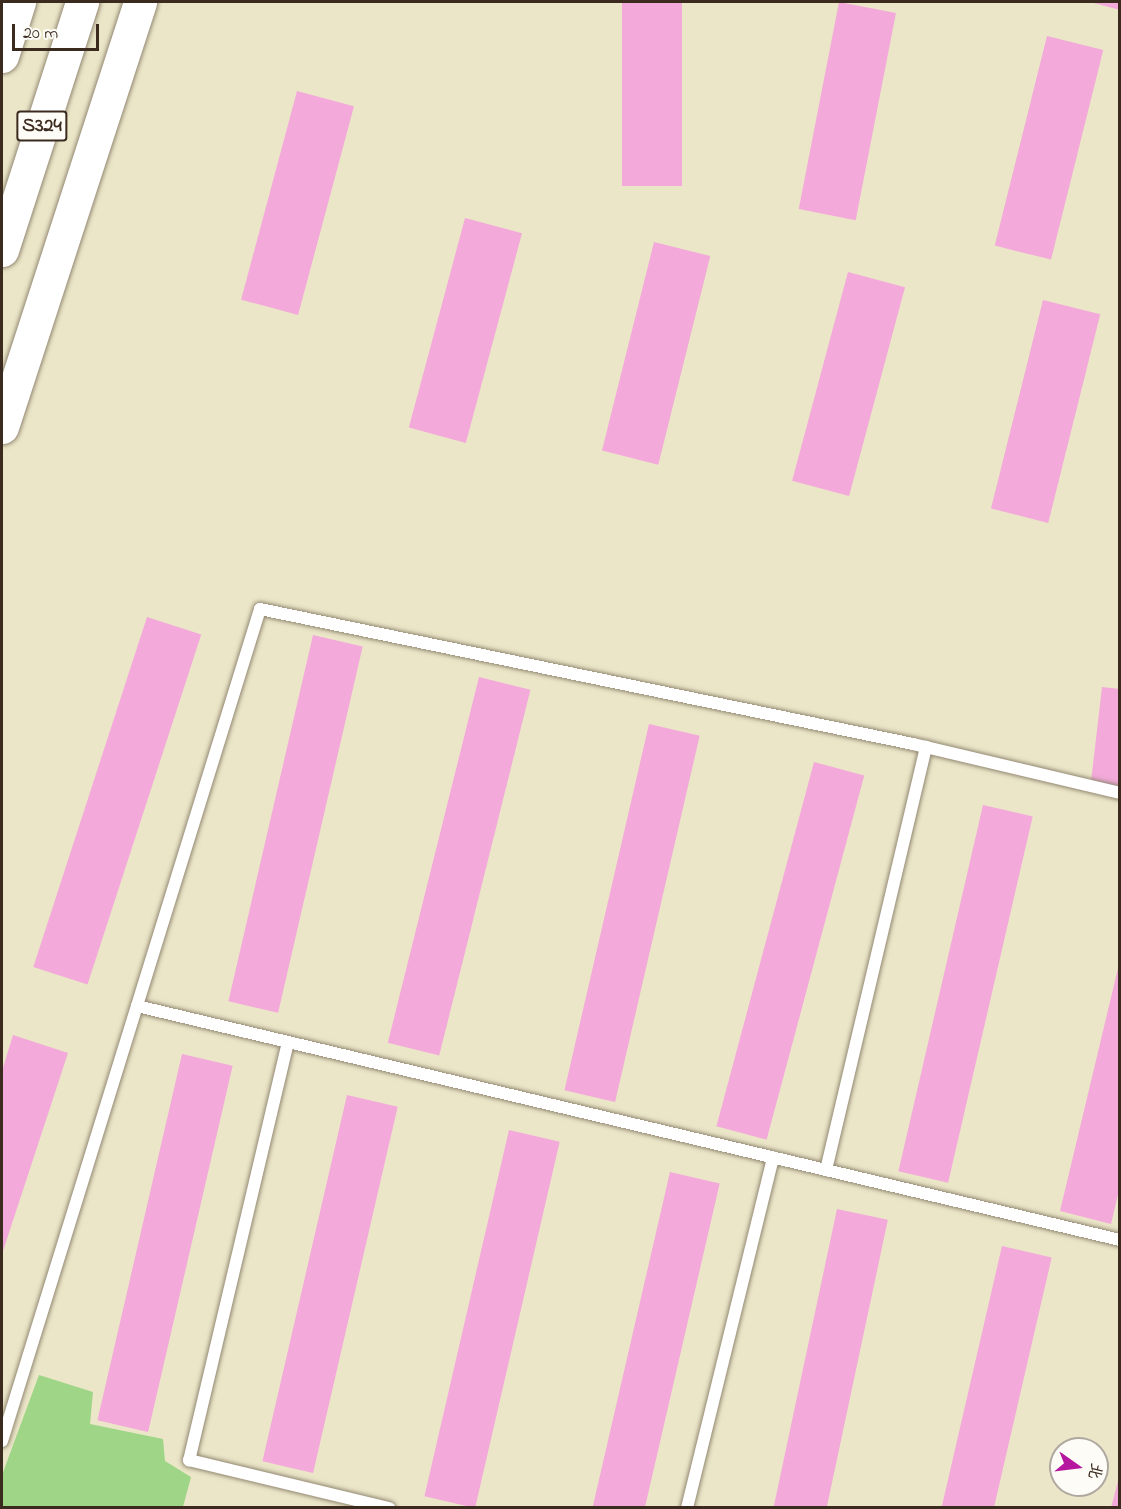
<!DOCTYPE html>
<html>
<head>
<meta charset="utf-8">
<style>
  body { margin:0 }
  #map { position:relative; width:1121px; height:1509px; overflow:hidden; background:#ebe6c8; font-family:"Indie Flower","LXGW WenKai TC",sans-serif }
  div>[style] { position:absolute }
  .green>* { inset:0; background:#9fd586 }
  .building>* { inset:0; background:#f3a9da; transform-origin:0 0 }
  .roads { filter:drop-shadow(0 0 2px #938873) drop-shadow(0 0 2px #938873) }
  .lane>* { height:12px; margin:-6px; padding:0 6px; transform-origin:6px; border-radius:6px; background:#fff }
  .primary>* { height:33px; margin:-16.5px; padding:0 16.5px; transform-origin:16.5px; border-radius:16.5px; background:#fff }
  span { translate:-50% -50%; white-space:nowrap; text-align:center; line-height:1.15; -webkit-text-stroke:4.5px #fdfcf7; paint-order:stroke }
  .shield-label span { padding:2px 4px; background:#fdfcf7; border:2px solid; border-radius:4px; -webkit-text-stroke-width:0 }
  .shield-label { font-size:20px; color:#3b2a1e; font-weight:700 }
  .frame { position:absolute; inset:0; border:3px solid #3b2a1e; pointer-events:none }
  .north { position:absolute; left:1049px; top:1437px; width:60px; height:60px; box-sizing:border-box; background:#fdfcf7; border:2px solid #afa8a0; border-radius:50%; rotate:104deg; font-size:16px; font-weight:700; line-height:24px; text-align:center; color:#3b2a1e }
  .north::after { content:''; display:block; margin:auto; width:21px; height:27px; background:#b5179e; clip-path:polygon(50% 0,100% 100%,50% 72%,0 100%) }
  .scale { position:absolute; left:12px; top:24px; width:87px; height:27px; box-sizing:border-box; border:3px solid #3b2a1e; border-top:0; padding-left:8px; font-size:18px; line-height:21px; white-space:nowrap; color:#3b2a1e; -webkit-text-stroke:4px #fdfcf7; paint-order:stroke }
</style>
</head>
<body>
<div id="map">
  <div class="green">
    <i style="clip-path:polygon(39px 1375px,93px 1392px,90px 1424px,163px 1439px,165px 1461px,191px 1477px,183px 1507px,2px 1507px,2px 1475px)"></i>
  </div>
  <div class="building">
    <i style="left:622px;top:2px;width:60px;height:184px"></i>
    <i style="left:839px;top:2px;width:58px;height:211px;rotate:11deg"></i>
    <i style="clip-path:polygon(1090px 2px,1120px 2px,1120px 10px)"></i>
    <i style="left:1047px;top:36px;width:58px;height:216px;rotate:14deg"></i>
    <i style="left:297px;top:91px;width:59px;height:216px;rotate:15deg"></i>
    <i style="left:465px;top:218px;width:59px;height:217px;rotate:15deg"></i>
    <i style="left:654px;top:242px;width:58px;height:215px;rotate:14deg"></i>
    <i style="left:848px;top:272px;width:59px;height:216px;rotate:15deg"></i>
    <i style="left:1043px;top:300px;width:59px;height:215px;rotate:14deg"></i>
    <i style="left:147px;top:617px;width:57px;height:368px;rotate:18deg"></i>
    <i style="left:313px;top:635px;width:51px;height:376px;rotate:13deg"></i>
    <i style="left:479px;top:677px;width:53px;height:377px;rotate:14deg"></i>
    <i style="clip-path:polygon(1102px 687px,1120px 689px,1120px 786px,1091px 782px)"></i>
    <i style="left:649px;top:724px;width:52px;height:376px;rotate:13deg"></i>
    <i style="left:814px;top:762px;width:52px;height:377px;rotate:15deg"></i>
    <i style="left:983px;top:805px;width:51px;height:376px;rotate:13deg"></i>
    <i style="clip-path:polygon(1119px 964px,1120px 1186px,1111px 1224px,1060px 1211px)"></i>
    <i style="clip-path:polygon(13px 1035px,68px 1053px,2px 1254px,2px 1071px)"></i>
    <i style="left:182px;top:1054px;width:52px;height:376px;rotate:13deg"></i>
    <i style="left:347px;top:1095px;width:52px;height:376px;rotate:13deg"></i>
    <i style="left:509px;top:1130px;width:52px;height:376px;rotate:13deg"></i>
    <i style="left:670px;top:1172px;width:51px;height:345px;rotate:13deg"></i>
    <i style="left:837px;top:1209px;width:52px;height:307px;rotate:12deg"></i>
    <i style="left:1002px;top:1246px;width:51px;height:269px;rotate:13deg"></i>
    <i style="clip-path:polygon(1119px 1477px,1120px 1508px,1111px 1508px)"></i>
  </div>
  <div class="roads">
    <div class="lane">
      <i style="left:137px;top:1006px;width:1010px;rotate:13.39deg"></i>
      <i style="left:288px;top:1042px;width:430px;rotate:103.3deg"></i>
      <i style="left:189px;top:1460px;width:206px;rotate:13.5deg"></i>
      <i style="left:826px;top:1170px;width:435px;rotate:-76.7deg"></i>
      <i style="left:2px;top:1441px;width:871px;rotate:-72.77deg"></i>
      <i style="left:260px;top:609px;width:667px;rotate:11.68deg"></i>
      <i style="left:913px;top:744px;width:213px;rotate:13.3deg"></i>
      <i style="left:687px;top:1508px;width:361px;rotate:-76.2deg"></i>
    </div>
    <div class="primary">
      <i style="left:2px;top:56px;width:57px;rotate:-72.5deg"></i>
      <i style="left:2px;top:250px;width:261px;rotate:-72.1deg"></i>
      <i style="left:2px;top:427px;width:447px;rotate:-72deg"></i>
    </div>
  </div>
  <div class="shield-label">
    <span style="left:42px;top:126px">S324</span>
  </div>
  <div class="frame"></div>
  <div class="north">北</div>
  <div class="scale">20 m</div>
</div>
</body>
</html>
